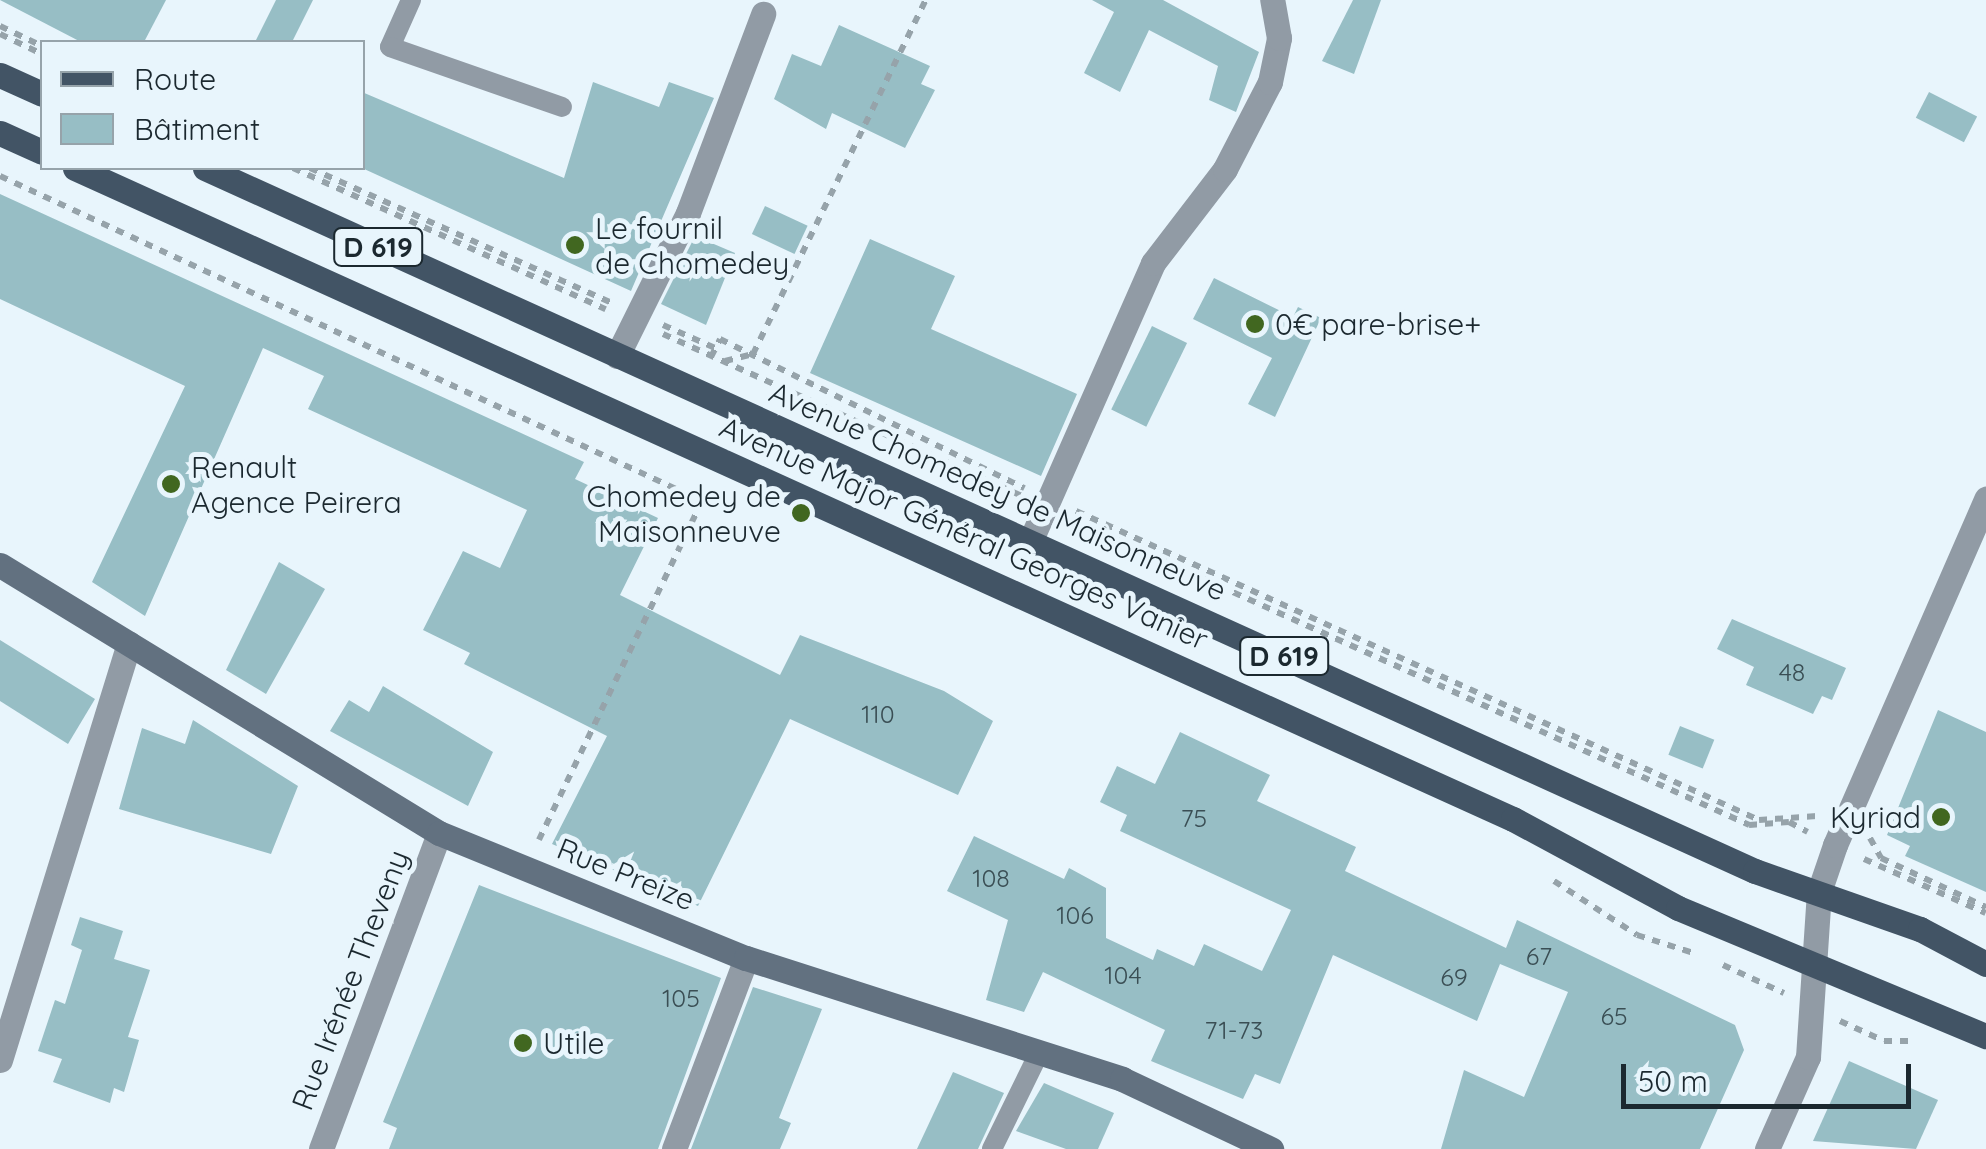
<!DOCTYPE html>
<html>
<head>
<meta charset="utf-8">
<style>
  body { margin:0 }
  #map { position:relative; width:1986px; height:1149px; overflow:hidden; background:#e8f5fc; font-family:Quicksand,sans-serif }
  div>[style] { position:absolute }
  .building>* { inset:0; background:#97bec5; transform-origin:0 0 }
  .path>* { height:6px; margin-top:-3px; transform-origin:0; background:repeating-linear-gradient(90deg,#96a3aa 0 8px,transparent 0 16px) }
  .lane>* { height:20px; margin:-10px; padding:0 10px; transform-origin:10px; border-radius:10px; background:#919ba5 }
  .street>* { height:25px; margin:-12.5px; padding:0 12.5px; transform-origin:12.5px; border-radius:12.5px; background:#919ba5 }
  .secondary>* { height:25px; margin:-12.5px; padding:0 12.5px; transform-origin:12.5px; border-radius:12.5px; background:#627180 }
  .primary>* { height:25px; margin:-12.5px; padding:0 12.5px; transform-origin:12.5px; border-radius:12.5px; background:#425465 }
  .dots>* { width:28px; height:28px; translate:-50% -50%; box-sizing:border-box; border:5px solid #e8f5fc; border-radius:50% }
  span { translate:-50% -50%; white-space:nowrap; text-align:center; line-height:1.15; -webkit-text-stroke:10px #e8f5fc; paint-order:stroke }
  .number-label { font-size:25px; color:#3a4e54 }
  .number-label span { -webkit-text-stroke-width:0 }
  .shield-label span { padding:2px 8px; background:#e8f5fc; border:2px solid; border-radius:8px; -webkit-text-stroke-width:0 }
  .shield-label { font-size:28px; color:#1b282f; font-weight:700 }
  .poi-label { font-size:30px; color:#1b282f }
  .left { translate:0 -50%; text-align:left }
  .right { translate:-100% -50%; text-align:right }
  .street-label { font-size:30px; color:#1b282f }
  .legend { position:absolute; left:40px; top:40px; width:325px; height:130px; box-sizing:border-box; background:#e8f5fc; border:2px solid #96a3aa; margin:0; padding:12px 18px; list-style:none; font-size:30px; color:#1b282f }
  .legend li { display:flex; align-items:center; gap:20px; height:50px }
  .legend b { width:50px; border:2px solid #96a3aa }
  .scale { position:absolute; left:1621px; top:1064px; width:290px; height:45px; box-sizing:border-box; border:5px solid #1b282f; border-top:0; padding-left:12px; font-size:30px; line-height:35px; white-space:nowrap; color:#1b282f; -webkit-text-stroke:8px #e8f5fc; paint-order:stroke }
</style>
</head>
<body>
<div id="map">
  <div class="building">
    <i style="clip-path:polygon(0 0,166px 0,144px 42px,81px 42px)"></i>
    <i style="clip-path:polygon(276px 0,313px 0,292px 42px,255px 42px)"></i>
    <i style="clip-path:polygon(1092px 0,1163px 0,1259px 52px,1236px 112px,1209px 100px,1218px 66px,1149px 30px,1120px 92px,1084px 73px,1114px 12px)"></i>
    <i style="clip-path:polygon(1353px 0,1381px 0,1354px 74px,1322px 61px)"></i>
    <i style="clip-path:polygon(839px 25px,930px 66px,921px 84px,935px 90px,905px 148px,832px 113px,826px 129px,774px 99px,792px 54px,821px 66px)"></i>
    <i style="clip-path:polygon(593px 82px,659px 107px,669px 82px,714px 98px,631px 291px,362px 168px,362px 92px,564px 178px)"></i>
    <i style="left:1929px;top:92px;width:54px;height:29px;rotate:27deg"></i>
    <i style="clip-path:polygon(0 194px,584px 462px,575px 479px,658px 518px,620px 595px,780px 675px,800px 635px,944px 691px,993px 721px,958px 795px,790px 719px,698px 906px,552px 844px,607px 736px,464px 664px,470px 653px,423px 630px,463px 551px,500px 568px,527px 510px,308px 409px,324px 376px,263px 348px,145px 616px,92px 582px,185px 386px,0 299px)"></i>
    <i style="left:765px;top:206px;width:47px;height:31px;rotate:25deg"></i>
    <i style="clip-path:polygon(695px 236px,735px 253px,706px 325px,661px 304px)"></i>
    <i style="clip-path:polygon(870px 239px,955px 276px,931px 329px,1077px 394px,1041px 476px,810px 373px)"></i>
    <i style="clip-path:polygon(1214px 278px,1293px 317px,1298px 307px,1321px 318px,1275px 417px,1248px 404px,1272px 358px,1193px 319px)"></i>
    <i style="left:1152px;top:326px;width:39px;height:93px;rotate:26deg"></i>
    <i style="clip-path:polygon(279px 562px,325px 589px,266px 694px,226px 670px)"></i>
    <i style="clip-path:polygon(1732px 619px,1846px 668px,1832px 700px,1822px 696px,1813px 714px,1746px 685px,1754px 667px,1717px 649px)"></i>
    <i style="clip-path:polygon(0 640px,95px 699px,68px 744px,0 701px)"></i>
    <i style="clip-path:polygon(383px 686px,493px 752px,468px 806px,330px 731px,349px 700px,369px 712px)"></i>
    <i style="clip-path:polygon(1938px 710px,1986px 732px,1986px 892px,1905px 856px,1910px 846px,1887px 835px)"></i>
    <i style="clip-path:polygon(193px 720px,298px 786px,271px 854px,119px 809px,142px 728px,185px 744px)"></i>
    <i style="left:1680px;top:726px;width:37px;height:31px;rotate:22deg"></i>
    <i style="clip-path:polygon(1180px 732px,1270px 775px,1257px 801px,1356px 847px,1345px 871px,1506px 948px,1517px 920px,1735px 1025px,1744px 1050px,1700px 1149px,1441px 1149px,1464px 1070px,1524px 1097px,1568px 992px,1500px 964px,1477px 1021px,1333px 955px,1280px 1084px,1255px 1074px,1243px 1099px,1151px 1061px,1165px 1030px,1043px 972px,1024px 1012px,986px 1000px,1008px 920px,947px 891px,974px 836px,1064px 879px,1069px 868px,1106px 888px,1106px 938px,1153px 960px,1157px 949px,1194px 966px,1204px 944px,1262px 971px,1291px 910px,1120px 831px,1127px 815px,1100px 802px,1117px 766px,1155px 784px)"></i>
    <i style="clip-path:polygon(479px 885px,721px 978px,658px 1149px,389px 1149px,397px 1128px,383px 1122px)"></i>
    <i style="clip-path:polygon(80px 917px,123px 931px,114px 959px,150px 970px,128px 1037px,139px 1040px,124px 1092px,114px 1088px,110px 1103px,53px 1082px,62px 1059px,38px 1051px,55px 1000px,65px 1004px,82px 950px,71px 945px)"></i>
    <i style="clip-path:polygon(753px 987px,822px 1009px,779px 1118px,791px 1123px,780px 1149px,691px 1149px)"></i>
    <i style="clip-path:polygon(1849px 1061px,1938px 1100px,1916px 1149px,1813px 1141px)"></i>
    <i style="clip-path:polygon(953px 1072px,1004px 1093px,978px 1149px,917px 1149px)"></i>
    <i style="clip-path:polygon(1044px 1083px,1114px 1113px,1098px 1149px,1066px 1149px,1016px 1131px)"></i>
  </div>
  <div class="path">
    <i style="left:0;top:26px;width:47px;rotate:25.5deg"></i>
    <i style="left:0;top:34px;width:47px;rotate:25.5deg"></i>
    <i style="left:293px;top:168px;width:343px;rotate:24.3deg"></i>
    <i style="left:310px;top:168px;width:329px;rotate:24.1deg"></i>
    <i style="left:0;top:176px;width:774px;rotate:24.84deg"></i>
    <i style="left:702px;top:501px;width:376px;rotate:115.7deg"></i>
    <i style="left:663px;top:325px;width:57px;rotate:23.9deg"></i>
    <i style="left:663px;top:334px;width:393px;rotate:24.3deg"></i>
    <i style="left:711px;top:357px;width:20px;rotate:-63deg"></i>
    <i style="left:720px;top:339px;width:339px;rotate:26.1deg"></i>
    <i style="left:725px;top:361px;width:29px;rotate:-14deg"></i>
    <i style="left:753px;top:354px;width:394px;rotate:-64deg"></i>
    <i style="left:1076px;top:511px;width:750px;rotate:24.34deg"></i>
    <i style="left:1759px;top:820px;width:58px;rotate:-3.9deg"></i>
    <i style="left:1073px;top:520px;width:742px;rotate:24.28deg"></i>
    <i style="left:1749px;top:825px;width:40px;rotate:-4.3deg"></i>
    <i style="left:1789px;top:822px;width:21px;rotate:28deg"></i>
    <i style="left:1870px;top:838px;width:23px;rotate:61deg"></i>
    <i style="left:1881px;top:858px;width:116px;rotate:25deg"></i>
    <i style="left:1864px;top:859px;width:133px;rotate:23.9deg"></i>
    <i style="left:1554px;top:881px;width:99px;rotate:33deg"></i>
    <i style="left:1637px;top:935px;width:63px;rotate:17.6deg"></i>
    <i style="left:1723px;top:965px;width:67px;rotate:24.7deg"></i>
    <i style="left:1840px;top:1021px;width:48px;rotate:24.4deg"></i>
    <i style="left:1884px;top:1041px;width:29px"></i>
  </div>
  <div class="lane">
    <i style="left:411px;top:0;width:51px;rotate:114.1deg"></i>
    <i style="left:390px;top:47px;width:182px;rotate:19.2deg"></i>
    <i style="left:992px;top:1149px;width:107px;rotate:-63.9deg"></i>
  </div>
  <div class="street">
    <i style="left:617px;top:356px;width:160px;rotate:-63.6deg"></i>
    <i style="left:688px;top:213px;width:213px;rotate:-69.3deg"></i>
    <i style="left:1030px;top:542px;width:305px;rotate:-66.2deg"></i>
    <i style="left:1153px;top:263px;width:118px;rotate:-52.5deg"></i>
    <i style="left:1225px;top:169px;width:98px;rotate:-62.7deg"></i>
    <i style="left:1270px;top:82px;width:45px;rotate:-78.4deg"></i>
    <i style="left:1279px;top:38px;width:39px;rotate:-100deg"></i>
    <i style="left:0;top:1060px;width:436px;rotate:-72.8deg"></i>
    <i style="left:321px;top:1149px;width:337px;rotate:-69.5deg"></i>
    <i style="left:674px;top:1149px;width:204px;rotate:-69.3deg"></i>
    <i style="left:1767px;top:1149px;width:101px;rotate:-66deg"></i>
    <i style="left:1808px;top:1057px;width:165px;rotate:-86.2deg"></i>
    <i style="left:1819px;top:892px;width:50px;rotate:-71.2deg"></i>
    <i style="left:1835px;top:845px;width:378px;rotate:-66.4deg"></i>
  </div>
  <div class="secondary">
    <i style="left:0;top:565px;width:514px;rotate:31.4deg"></i>
    <i style="left:439px;top:833px;width:331px;rotate:22.2deg"></i>
    <i style="left:746px;top:958px;width:395px;rotate:17.8deg"></i>
    <i style="left:1122px;top:1079px;width:165px;rotate:25.2deg"></i>
  </div>
  <div class="primary">
    <i style="left:0;top:75px;width:46px;rotate:24.3deg"></i>
    <i style="left:0;top:133px;width:46px;rotate:24.3deg"></i>
    <i style="left:75px;top:168px;width:1578px;rotate:24.36deg"></i>
    <i style="left:1513px;top:819px;width:187px;rotate:28.3deg"></i>
    <i style="left:1678px;top:908px;width:334px;rotate:22.6deg"></i>
    <i style="left:205px;top:168px;width:1702px;rotate:24.4deg"></i>
    <i style="left:1755px;top:871px;width:175px;rotate:19.4deg"></i>
    <i style="left:1920px;top:929px;width:75px;rotate:27.9deg"></i>
  </div>
  <div class="dots">
    <i style="left:575px;top:245px;background:#416720"></i>
    <i style="left:1255px;top:324px;background:#416720"></i>
    <i style="left:171px;top:484px;background:#416720"></i>
    <i style="left:801px;top:513px;background:#416720"></i>
    <i style="left:1941px;top:817px;background:#416720"></i>
    <i style="left:523px;top:1043px;background:#416720"></i>
  </div>
  <div class="number-label">
    <span style="left:1792px;top:672px">48</span>
    <span style="left:878px;top:714px">110</span>
    <span style="left:1194px;top:818px">75</span>
    <span style="left:991px;top:878px">108</span>
    <span style="left:1075px;top:915px">106</span>
    <span style="left:1539px;top:956px">67</span>
    <span style="left:1123px;top:975px">104</span>
    <span style="left:1454px;top:977px">69</span>
    <span style="left:681px;top:998px">105</span>
    <span style="left:1614px;top:1016px">65</span>
    <span style="left:1234px;top:1030px">71-73</span>
  </div>
  <div class="shield-label">
    <span style="left:378px;top:247px">D 619</span>
    <span style="left:1284px;top:656px">D 619</span>
  </div>
  <div class="poi-label">
    <span class="left" style="left:595px;top:245px">Le fournil<br>de Chomedey</span>
    <span class="left" style="left:1275px;top:324px">0€ pare-brise+</span>
    <span class="left" style="left:191px;top:484px">Renault<br>Agence Peirera</span>
    <span class="right" style="left:781px;top:513px">Chomedey de<br>Maisonneuve</span>
    <span class="right" style="left:1921px;top:817px">Kyriad</span>
    <span class="left" style="left:543px;top:1043px">Utile</span>
  </div>
  <div class="street-label">
    <span style="left:998px;top:491px;rotate:24deg">Avenue Chomedey de Maisonneuve</span>
    <span style="left:964px;top:533px;rotate:24deg">Avenue Major Général Georges Vanier</span>
    <span style="left:626px;top:874px;rotate:22deg">Rue Preize</span>
    <span style="left:350px;top:980px;rotate:-69deg">Rue Irénée Theveny</span>
  </div>
  <ul class="legend">
  <li><b style="height:12px;background:#425465"></b>Route</li>
  <li><b style="height:28px;background:#97bec5"></b>Bâtiment</li>
  </ul>
  <div class="scale">50 m</div>
</div>
</body>
</html>
